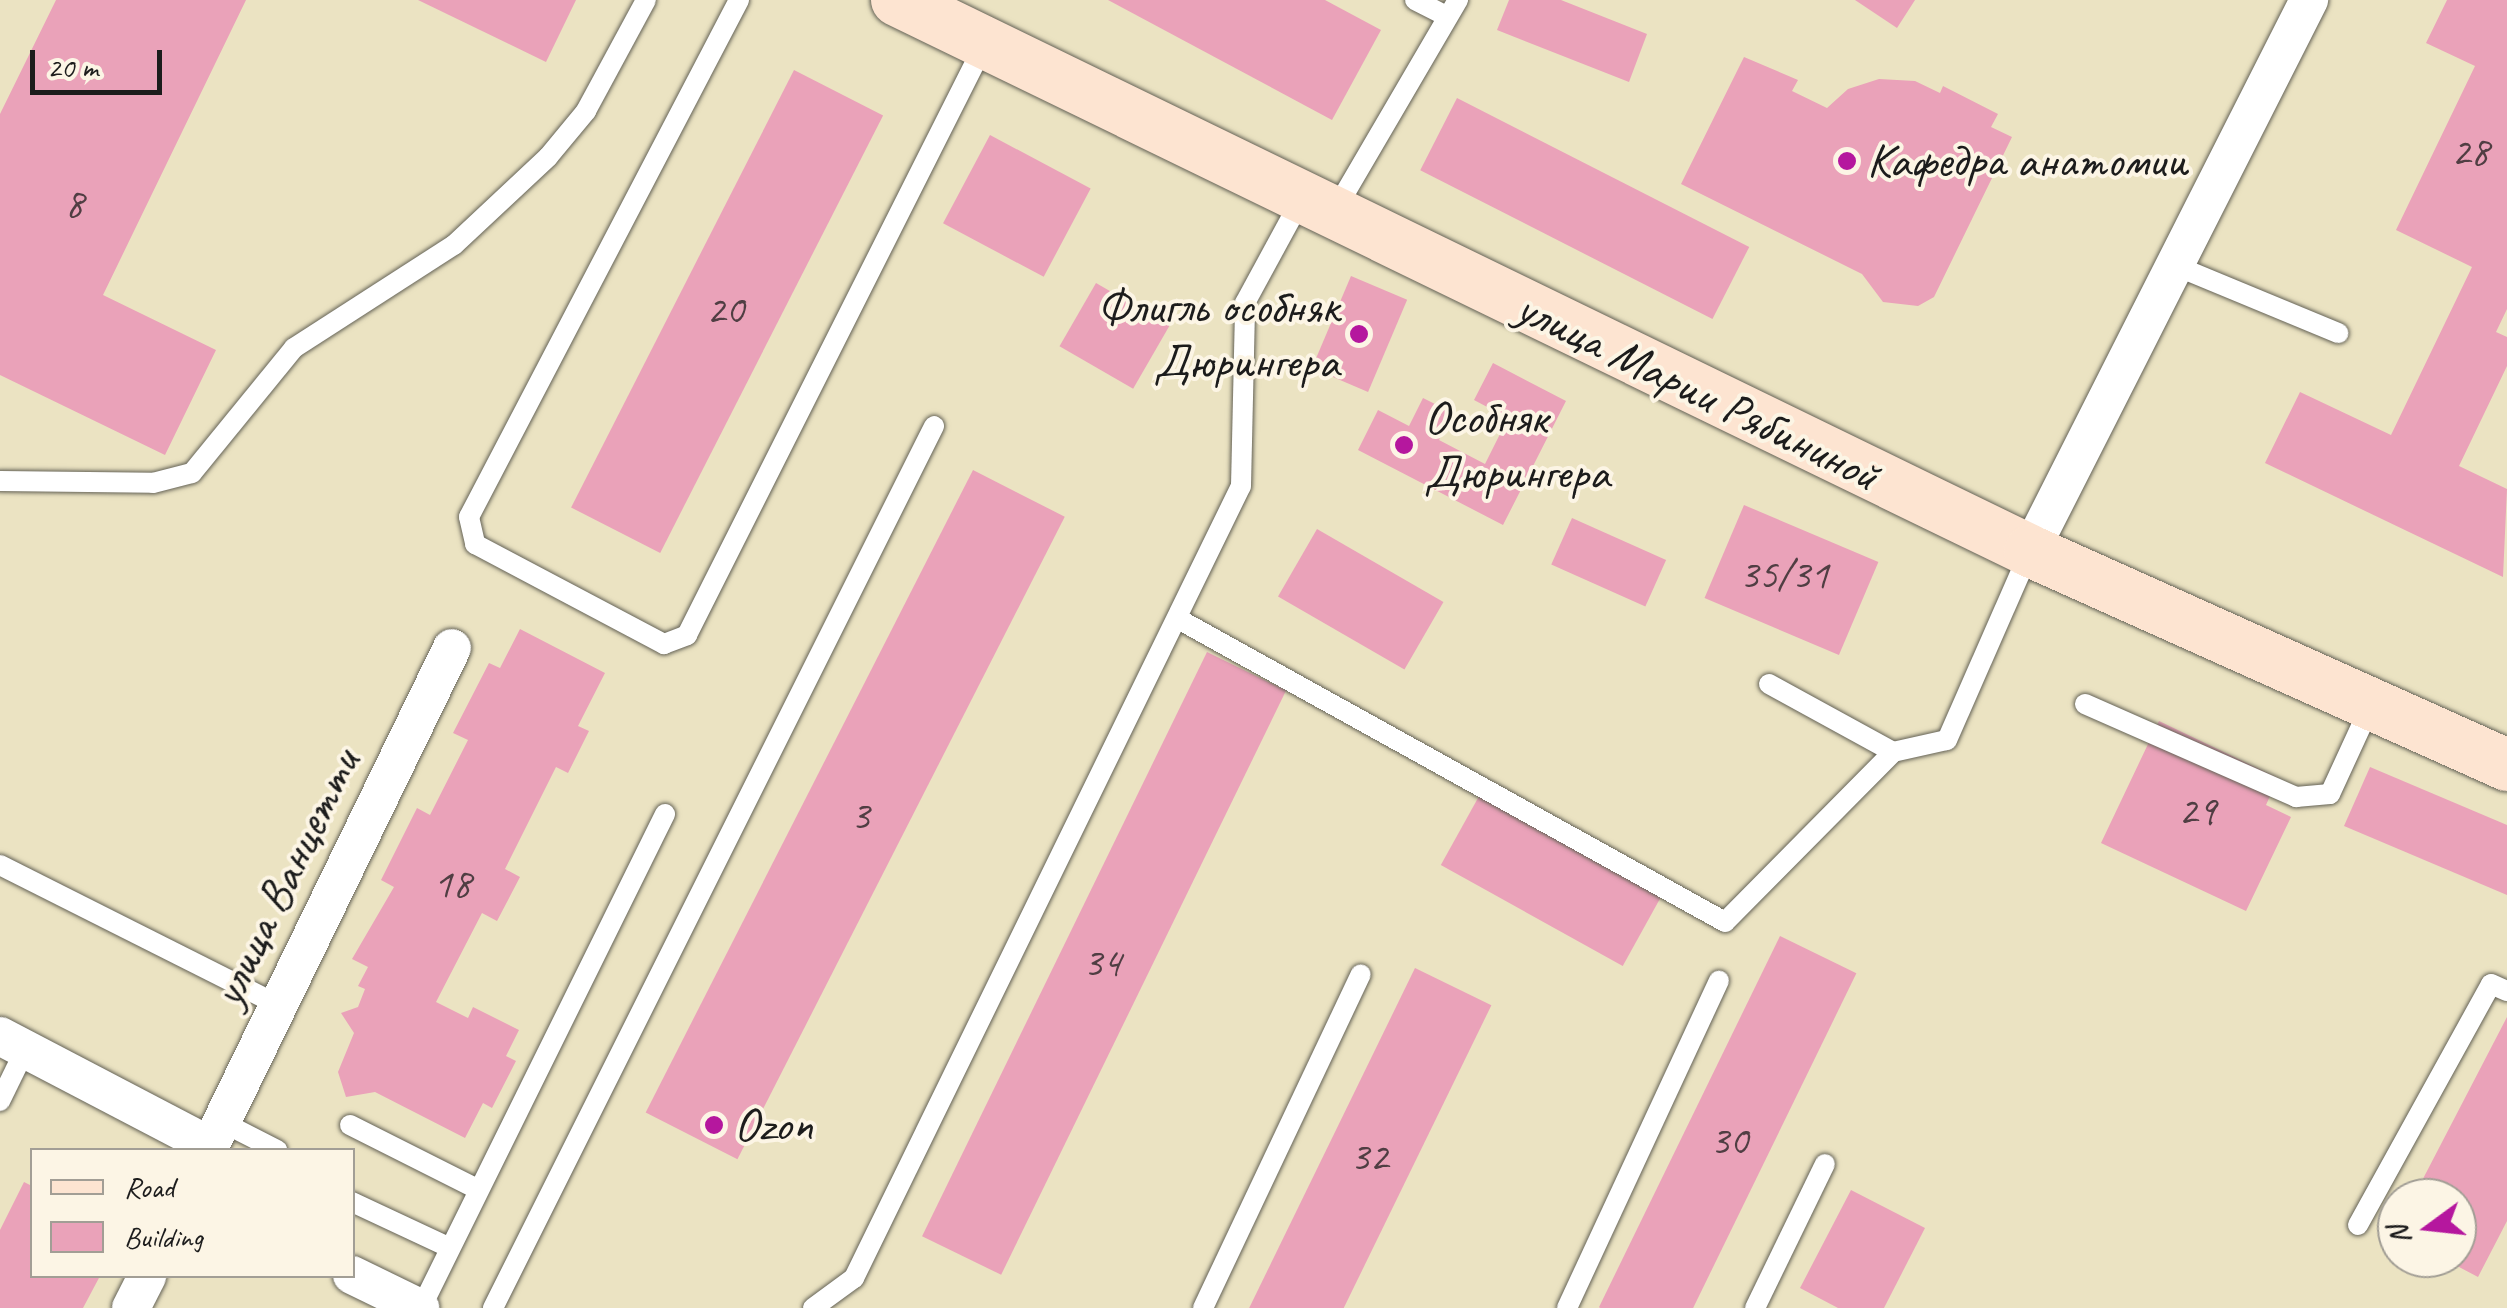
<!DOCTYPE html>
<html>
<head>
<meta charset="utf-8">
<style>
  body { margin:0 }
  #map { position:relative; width:2507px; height:1308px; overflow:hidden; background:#ebe3c2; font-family:Caveat,sans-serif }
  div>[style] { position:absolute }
  .building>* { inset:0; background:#eaa2b9; transform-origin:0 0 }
  .roads { filter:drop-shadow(0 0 2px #646256) drop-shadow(0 0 2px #646256) }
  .lane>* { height:20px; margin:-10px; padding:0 10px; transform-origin:10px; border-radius:10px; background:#fff }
  .street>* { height:38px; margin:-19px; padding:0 19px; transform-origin:19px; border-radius:19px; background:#fff }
  .secondary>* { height:52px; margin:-26px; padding:0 26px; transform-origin:26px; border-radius:26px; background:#fde4d1 }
  .dots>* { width:28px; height:28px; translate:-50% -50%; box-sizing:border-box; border:5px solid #fcf5e5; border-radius:50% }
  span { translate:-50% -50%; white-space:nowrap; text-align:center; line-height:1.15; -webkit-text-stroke:8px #fcf5e5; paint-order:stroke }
  .number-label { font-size:42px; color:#503e43 }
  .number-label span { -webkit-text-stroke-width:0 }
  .poi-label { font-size:48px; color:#1c1c1c }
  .left { translate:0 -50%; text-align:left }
  .right { translate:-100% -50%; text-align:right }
  .street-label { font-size:48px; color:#1c1c1c }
  .legend { position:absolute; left:30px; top:1148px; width:325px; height:130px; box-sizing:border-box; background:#fcf5e5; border:2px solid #a29e95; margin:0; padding:12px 18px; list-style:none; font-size:30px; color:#1c1c1c }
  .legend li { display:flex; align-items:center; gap:20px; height:50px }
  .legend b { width:50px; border:2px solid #a29e95 }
  .north { position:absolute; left:2377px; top:1178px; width:100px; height:100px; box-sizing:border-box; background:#fcf5e5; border:2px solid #a29e95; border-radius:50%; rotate:255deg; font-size:28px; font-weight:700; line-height:40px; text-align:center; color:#1c1c1c }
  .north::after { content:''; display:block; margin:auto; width:35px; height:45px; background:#b5179e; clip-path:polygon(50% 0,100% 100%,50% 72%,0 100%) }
  .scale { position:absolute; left:30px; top:50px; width:132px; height:45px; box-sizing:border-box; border:5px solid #1c1c1c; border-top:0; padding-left:12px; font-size:30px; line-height:35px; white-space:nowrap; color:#1c1c1c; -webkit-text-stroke:8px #fcf5e5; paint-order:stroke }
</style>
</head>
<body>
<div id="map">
  <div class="building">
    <i style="clip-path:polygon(56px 0,246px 0,103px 295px,216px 350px,165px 455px,0 375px,0 114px)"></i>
    <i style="clip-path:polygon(418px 0,576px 0,546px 62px)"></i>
    <i style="clip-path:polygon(1108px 0,1325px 0,1381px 30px,1332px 120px)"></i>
    <i style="clip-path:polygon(1509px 0,1561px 0,1647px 34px,1629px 82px,1497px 30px)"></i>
    <i style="clip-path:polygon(1855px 0,1915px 0,1897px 28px)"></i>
    <i style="clip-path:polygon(2447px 0,2507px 0,2507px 309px,2496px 332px,2507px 337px,2507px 366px,2459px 466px,2507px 489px,2503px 577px,2265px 463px,2300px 392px,2391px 435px,2472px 267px,2396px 230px,2475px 66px,2426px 43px)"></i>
    <i style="clip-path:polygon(1744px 57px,1798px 80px,1792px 91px,1827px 108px,1848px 89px,1879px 79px,1915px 81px,1940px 93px,1943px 86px,1998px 114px,1991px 127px,2012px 137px,1934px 297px,1918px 306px,1883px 302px,1862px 274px,1681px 184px)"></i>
    <i style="left:794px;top:70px;width:100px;height:491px;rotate:27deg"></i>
    <i style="left:1457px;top:98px;width:328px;height:81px;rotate:27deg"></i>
    <i style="left:990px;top:135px;width:114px;height:100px;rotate:28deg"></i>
    <i style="left:1351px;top:276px;width:61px;height:100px;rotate:23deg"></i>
    <i style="left:1096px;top:283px;width:85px;height:73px;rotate:30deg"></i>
    <i style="clip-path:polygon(1493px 363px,1566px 401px,1503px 525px,1358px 450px,1378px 410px,1409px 426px,1423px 398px,1453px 413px,1439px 440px,1485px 464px,1508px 418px,1474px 400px)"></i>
    <i style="left:973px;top:470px;width:103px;height:721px;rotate:27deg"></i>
    <i style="left:1744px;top:505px;width:146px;height:101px;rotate:23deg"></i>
    <i style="left:1572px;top:518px;width:103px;height:51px;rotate:24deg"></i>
    <i style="left:1317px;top:529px;width:146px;height:78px;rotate:30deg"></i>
    <i style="clip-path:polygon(520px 629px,605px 673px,578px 726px,589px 731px,568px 773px,556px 767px,505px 869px,520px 877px,497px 921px,482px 913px,436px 1002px,468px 1018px,473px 1007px,519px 1030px,506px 1056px,516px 1061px,492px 1108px,483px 1103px,465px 1138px,375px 1092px,346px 1097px,338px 1072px,354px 1033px,341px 1013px,358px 1007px,365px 989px,358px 986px,368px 967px,352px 959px,394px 887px,381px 880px,417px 808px,430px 815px,468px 740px,453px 733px,489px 663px,500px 668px)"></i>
    <i style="left:1207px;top:652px;width:88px;height:650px;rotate:26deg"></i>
    <i style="clip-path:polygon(2159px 721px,2278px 778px,2266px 805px,2291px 817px,2246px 911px,2101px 843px)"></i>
    <i style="clip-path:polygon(2370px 767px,2507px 825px,2507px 895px,2344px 826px)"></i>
    <i style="left:1483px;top:789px;width:208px;height:87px;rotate:29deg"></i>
    <i style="left:1780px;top:936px;width:85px;height:413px;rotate:26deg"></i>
    <i style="left:1415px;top:968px;width:85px;height:379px;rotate:26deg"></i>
    <i style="clip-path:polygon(2507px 1017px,2507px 1221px,2478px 1277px,2442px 1258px,2457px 1258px,2457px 1198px,2413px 1198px)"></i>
    <i style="clip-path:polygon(24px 1182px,32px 1186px,32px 1276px,100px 1276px,83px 1308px,0 1308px,0 1230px)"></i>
    <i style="clip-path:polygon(1851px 1190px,1925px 1228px,1884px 1308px,1838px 1308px,1800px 1288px)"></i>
  </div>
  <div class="roads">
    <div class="lane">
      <i style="left:739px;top:0;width:583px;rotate:117.58deg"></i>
      <i style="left:469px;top:517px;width:28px;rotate:77deg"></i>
      <i style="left:475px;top:544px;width:214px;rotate:27.9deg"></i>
      <i style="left:664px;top:644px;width:25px;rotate:-21deg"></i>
      <i style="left:687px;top:635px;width:663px;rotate:-63.28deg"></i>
      <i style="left:1415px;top:0;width:36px;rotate:27deg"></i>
      <i style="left:1334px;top:212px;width:246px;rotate:-59.7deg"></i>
      <i style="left:2174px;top:265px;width:178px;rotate:22.5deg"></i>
      <i style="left:0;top:481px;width:153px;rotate:0.7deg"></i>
      <i style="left:153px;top:483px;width:40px;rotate:-14.4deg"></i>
      <i style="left:192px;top:473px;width:161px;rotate:-50.8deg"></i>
      <i style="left:294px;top:348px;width:190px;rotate:-32.8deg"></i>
      <i style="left:454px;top:245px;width:129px;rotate:-43.1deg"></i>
      <i style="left:548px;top:157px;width:60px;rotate:-50.4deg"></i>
      <i style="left:586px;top:111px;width:126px;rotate:-61.6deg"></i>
      <i style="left:1180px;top:620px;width:623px;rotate:28.99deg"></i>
      <i style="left:1725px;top:922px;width:239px;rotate:-45.3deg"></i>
      <i style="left:1893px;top:752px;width:55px;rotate:-12.5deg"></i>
      <i style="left:1947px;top:740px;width:204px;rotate:-66.3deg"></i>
      <i style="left:1769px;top:684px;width:141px;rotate:28.7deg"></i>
      <i style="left:2085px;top:704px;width:231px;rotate:23.8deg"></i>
      <i style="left:2296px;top:797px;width:34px;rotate:-5deg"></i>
      <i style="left:2330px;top:794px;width:96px;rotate:-65.3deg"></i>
      <i style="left:0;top:865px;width:311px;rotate:26.7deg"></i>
      <i style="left:0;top:1101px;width:57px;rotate:-63.9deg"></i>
      <i style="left:222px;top:1122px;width:62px;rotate:27deg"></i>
      <i style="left:350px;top:1125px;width:144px;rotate:26.7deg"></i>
      <i style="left:352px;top:1202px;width:108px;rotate:25.1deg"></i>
      <i style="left:2358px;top:1225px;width:275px;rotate:-61.1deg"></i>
      <i style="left:2491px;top:984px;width:17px;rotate:24deg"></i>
      <i style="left:421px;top:1308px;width:551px;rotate:-63.71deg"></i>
      <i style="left:493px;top:1308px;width:986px;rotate:-63.43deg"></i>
      <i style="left:813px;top:1308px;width:51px;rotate:-36.2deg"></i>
      <i style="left:854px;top:1278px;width:881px;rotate:-63.96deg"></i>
      <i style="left:1241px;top:486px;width:183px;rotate:-88.7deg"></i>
      <i style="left:1245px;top:303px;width:117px;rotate:-61.5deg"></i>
      <i style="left:1203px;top:1308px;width:369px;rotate:-64.7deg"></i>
      <i style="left:1567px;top:1308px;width:361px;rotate:-65.1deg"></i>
      <i style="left:1755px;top:1308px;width:160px;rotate:-64.1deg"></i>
    </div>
    <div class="street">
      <i style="left:2030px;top:551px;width:618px;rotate:-63.14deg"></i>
      <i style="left:0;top:1036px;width:237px;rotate:27.6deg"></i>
      <i style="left:208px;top:1150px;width:558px;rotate:-64.08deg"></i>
      <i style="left:352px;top:1275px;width:76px;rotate:25.9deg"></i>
      <i style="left:131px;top:1308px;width:36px;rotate:-63deg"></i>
    </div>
    <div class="secondary">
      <i style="left:897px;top:0;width:1260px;rotate:25.93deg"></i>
      <i style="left:2030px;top:551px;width:523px;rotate:24.16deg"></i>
    </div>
  </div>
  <div class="dots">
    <i style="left:1847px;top:161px;background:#b5179e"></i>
    <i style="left:1359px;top:334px;background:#b5179e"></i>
    <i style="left:1404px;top:445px;background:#b5179e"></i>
    <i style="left:714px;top:1125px;background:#b5179e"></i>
  </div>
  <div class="number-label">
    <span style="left:2470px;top:152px">28</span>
    <span style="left:74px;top:204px">8</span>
    <span style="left:725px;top:310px">20</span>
    <span style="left:1784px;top:575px">35/31</span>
    <span style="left:2197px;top:811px">29</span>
    <span style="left:860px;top:816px">3</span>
    <span style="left:452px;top:884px">18</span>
    <span style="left:1102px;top:963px">34</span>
    <span style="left:1729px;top:1141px">30</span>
    <span style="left:1369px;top:1157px">32</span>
  </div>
  <div class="poi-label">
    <span class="left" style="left:1867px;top:161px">Кафедра анатомии</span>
    <span class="right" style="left:1339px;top:334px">Флигль особняк<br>Дюрингера</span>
    <span class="left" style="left:1424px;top:445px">Особняк<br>Дюрингера</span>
    <span class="left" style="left:734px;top:1125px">Ozon</span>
  </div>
  <div class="street-label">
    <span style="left:1698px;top:391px;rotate:26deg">улица Марии Рябининой</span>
    <span style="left:285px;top:878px;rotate:-64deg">улица Ванцетти</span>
  </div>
  <ul class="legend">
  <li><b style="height:12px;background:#fde4d1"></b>Road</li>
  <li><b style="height:28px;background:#eaa2b9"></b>Building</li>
  </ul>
  <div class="north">N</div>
  <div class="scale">20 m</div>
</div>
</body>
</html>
